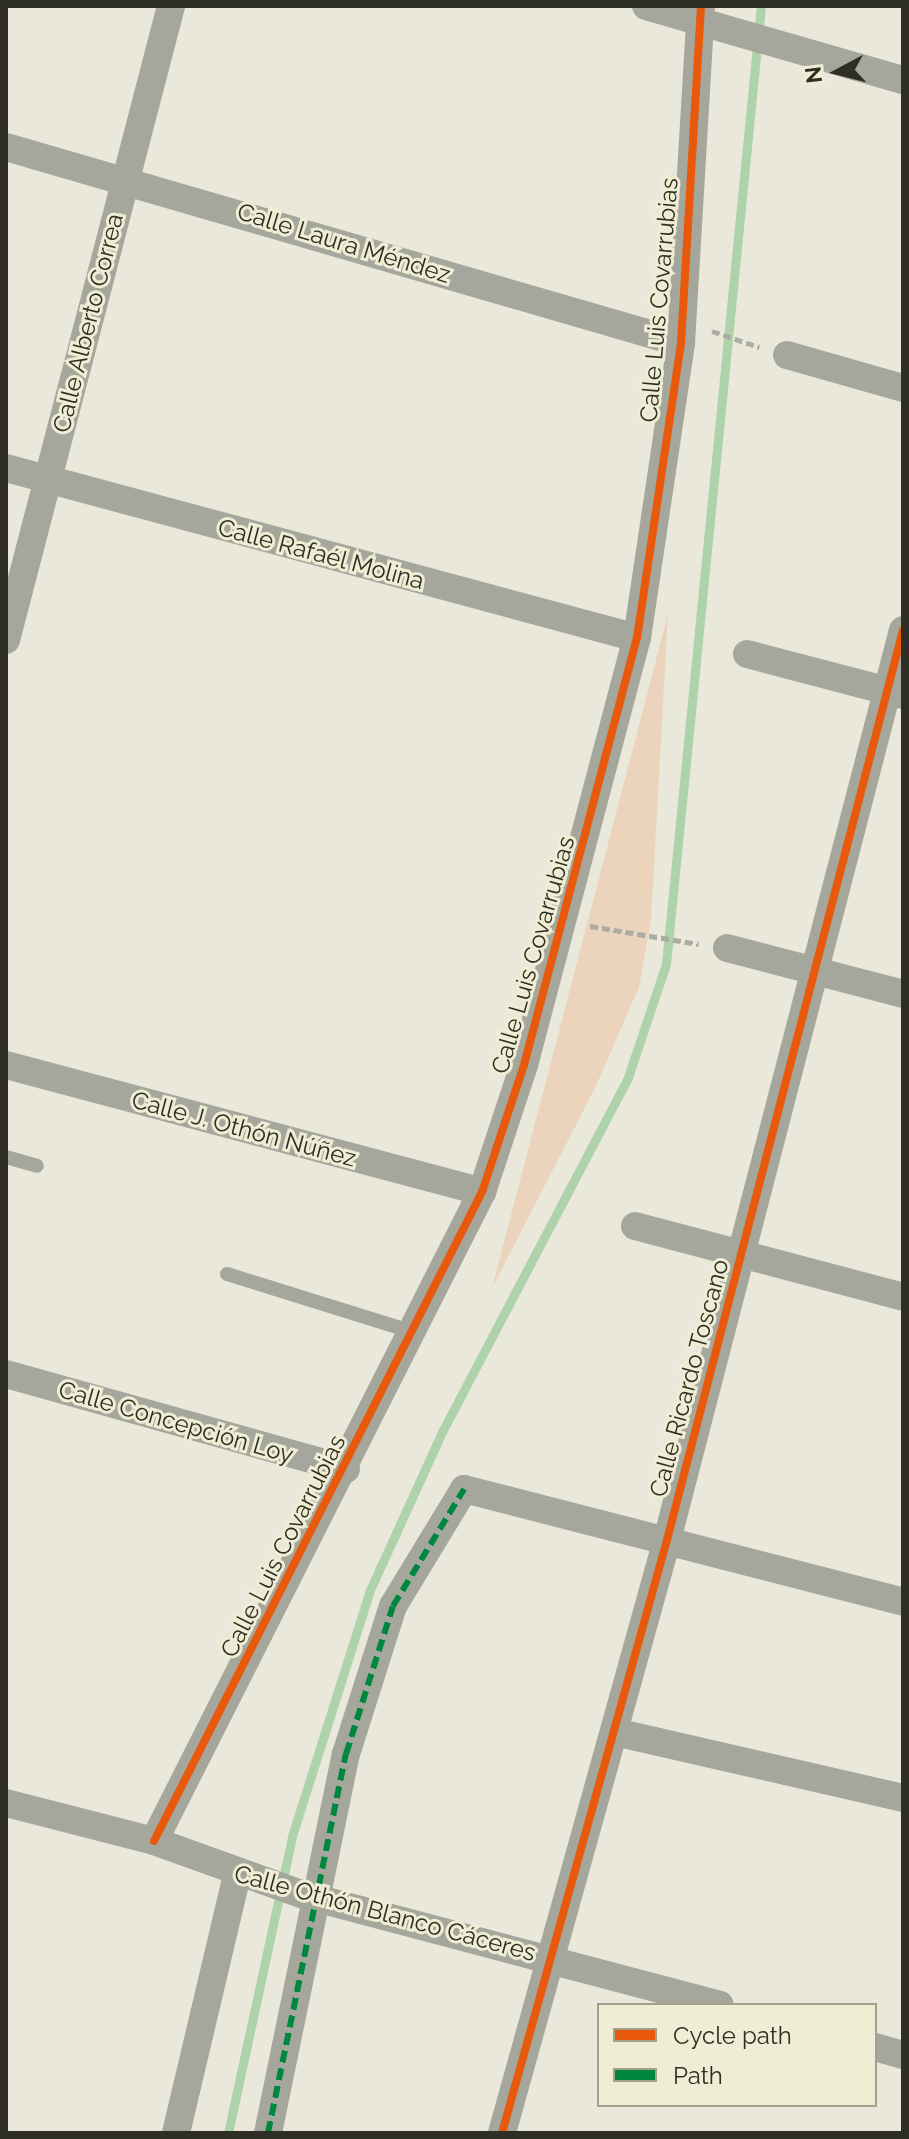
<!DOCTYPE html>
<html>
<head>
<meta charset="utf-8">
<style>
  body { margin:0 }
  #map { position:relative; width:909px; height:2139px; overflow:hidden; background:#e9e8da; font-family:Raleway,sans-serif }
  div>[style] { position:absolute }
  .green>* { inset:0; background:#ebd4bb }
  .stream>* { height:9px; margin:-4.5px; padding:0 4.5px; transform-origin:4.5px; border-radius:4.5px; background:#aed2aa }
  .path>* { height:5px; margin-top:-2.5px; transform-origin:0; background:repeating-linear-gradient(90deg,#abaca3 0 8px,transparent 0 12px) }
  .lane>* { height:14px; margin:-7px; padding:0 7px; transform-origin:7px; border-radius:7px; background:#a5a79d }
  .street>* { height:28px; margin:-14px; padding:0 14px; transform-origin:14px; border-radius:14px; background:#a5a79d }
  .quiet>* { height:6px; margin-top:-3px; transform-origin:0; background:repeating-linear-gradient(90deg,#00873e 0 12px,transparent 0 18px) }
  .cycleway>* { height:8px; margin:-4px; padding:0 4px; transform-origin:4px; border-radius:4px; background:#e8590c }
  span { translate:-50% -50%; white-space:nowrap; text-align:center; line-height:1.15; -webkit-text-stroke:6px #efedd4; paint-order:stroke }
  .street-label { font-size:24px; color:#2f2e24 }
  .frame { position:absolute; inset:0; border:8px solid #2f2e24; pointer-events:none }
  .legend { position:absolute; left:597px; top:2003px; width:280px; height:104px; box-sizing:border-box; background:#efedd4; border:2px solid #a2a18e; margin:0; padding:10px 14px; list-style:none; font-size:24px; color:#2f2e24 }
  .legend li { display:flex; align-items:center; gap:16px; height:40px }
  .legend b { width:40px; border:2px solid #a2a18e }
  .north { position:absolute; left:797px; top:32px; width:80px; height:80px; -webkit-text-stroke:6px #efedd4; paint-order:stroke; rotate:263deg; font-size:22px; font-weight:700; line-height:32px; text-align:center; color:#2f2e24 }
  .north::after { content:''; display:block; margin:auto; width:28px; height:36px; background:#2f2e24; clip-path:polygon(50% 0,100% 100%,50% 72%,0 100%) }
</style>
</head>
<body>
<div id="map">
  <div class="green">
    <i style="clip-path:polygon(668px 614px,651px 920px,639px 987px,595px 1088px,492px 1288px)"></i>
  </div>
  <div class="stream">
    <i style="left:228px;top:2133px;width:304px;rotate:-77.8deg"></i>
    <i style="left:292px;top:1836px;width:258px;rotate:-72.4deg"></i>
    <i style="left:370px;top:1590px;width:176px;rotate:-65.5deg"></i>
    <i style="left:443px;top:1430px;width:399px;rotate:-62.3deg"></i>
    <i style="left:628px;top:1077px;width:119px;rotate:-71.4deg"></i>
    <i style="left:666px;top:964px;width:963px;rotate:-84.34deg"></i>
  </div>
  <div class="path">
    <i style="left:712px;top:331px;width:50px;rotate:18.8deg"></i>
    <i style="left:590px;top:926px;width:110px;rotate:9.4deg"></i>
  </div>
  <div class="lane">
    <i style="left:6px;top:1157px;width:32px;rotate:16deg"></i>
    <i style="left:227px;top:1274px;width:195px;rotate:17.3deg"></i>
  </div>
  <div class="street">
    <i style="left:646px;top:6px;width:267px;rotate:16.1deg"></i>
    <i style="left:6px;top:147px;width:703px;rotate:16.19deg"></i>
    <i style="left:787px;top:355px;width:121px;rotate:15.9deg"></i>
    <i style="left:6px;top:468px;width:653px;rotate:15.08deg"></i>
    <i style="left:6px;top:640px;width:655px;rotate:-75.41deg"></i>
    <i style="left:747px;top:654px;width:161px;rotate:14.7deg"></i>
    <i style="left:727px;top:948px;width:182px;rotate:14.6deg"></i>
    <i style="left:6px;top:1065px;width:493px;rotate:14.9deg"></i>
    <i style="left:635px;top:1226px;width:277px;rotate:14.8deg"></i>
    <i style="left:6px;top:1374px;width:353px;rotate:15.6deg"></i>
    <i style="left:615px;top:1732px;width:295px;rotate:12.9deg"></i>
    <i style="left:6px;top:1803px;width:153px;rotate:14.4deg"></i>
    <i style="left:154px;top:1841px;width:159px;rotate:19.8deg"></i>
    <i style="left:304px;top:1895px;width:430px;rotate:14.8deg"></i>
    <i style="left:154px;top:1841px;width:727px;rotate:-63.19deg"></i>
    <i style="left:482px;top:1192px;width:134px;rotate:-71.7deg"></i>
    <i style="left:524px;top:1065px;width:442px;rotate:-75.2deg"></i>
    <i style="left:637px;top:638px;width:298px;rotate:-81.5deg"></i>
    <i style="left:681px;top:343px;width:338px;rotate:-86.6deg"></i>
    <i style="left:875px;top:2047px;width:29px;rotate:16deg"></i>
    <i style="left:176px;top:2133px;width:265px;rotate:-76.7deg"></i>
    <i style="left:268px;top:2133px;width:387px;rotate:-78.4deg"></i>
    <i style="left:346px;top:1754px;width:155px;rotate:-72.4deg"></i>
    <i style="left:393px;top:1606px;width:137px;rotate:-58.7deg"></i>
    <i style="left:464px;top:1489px;width:453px;rotate:14.4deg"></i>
    <i style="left:502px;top:2133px;width:616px;rotate:-74.45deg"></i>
    <i style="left:667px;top:1540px;width:940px;rotate:-75.46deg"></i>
  </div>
  <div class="quiet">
    <i style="left:268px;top:2133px;width:387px;rotate:-78.4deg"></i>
    <i style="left:346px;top:1754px;width:155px;rotate:-72.4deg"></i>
    <i style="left:393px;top:1606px;width:137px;rotate:-58.7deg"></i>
  </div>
  <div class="cycleway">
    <i style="left:154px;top:1841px;width:727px;rotate:-63.19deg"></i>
    <i style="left:482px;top:1192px;width:134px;rotate:-71.7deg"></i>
    <i style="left:524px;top:1065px;width:442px;rotate:-75.2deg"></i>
    <i style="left:637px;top:638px;width:298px;rotate:-81.5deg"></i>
    <i style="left:681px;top:343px;width:338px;rotate:-86.6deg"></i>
    <i style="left:502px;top:2133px;width:616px;rotate:-74.45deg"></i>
    <i style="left:667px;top:1540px;width:940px;rotate:-75.46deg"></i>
  </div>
  <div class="street-label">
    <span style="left:344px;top:243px;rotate:17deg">Calle Laura Méndez</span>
    <span style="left:659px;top:300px;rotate:-85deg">Calle Luis Covarrubias</span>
    <span style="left:88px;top:323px;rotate:-76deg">Calle Alberto Correa</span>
    <span style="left:321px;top:554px;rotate:15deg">Calle Rafaél Molina</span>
    <span style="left:533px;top:955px;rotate:-74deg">Calle Luis Covarrubias</span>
    <span style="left:244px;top:1129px;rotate:15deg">Calle J. Othón Núñez</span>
    <span style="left:689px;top:1378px;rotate:-75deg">Calle Ricardo Toscano</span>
    <span style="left:176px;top:1422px;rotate:16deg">Calle Concepción Loy</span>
    <span style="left:283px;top:1546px;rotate:-63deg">Calle Luis Covarrubias</span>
    <span style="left:385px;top:1913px;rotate:15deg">Calle Othón Blanco Cáceres</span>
  </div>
  <div class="frame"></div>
  <ul class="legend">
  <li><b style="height:10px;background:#e8590c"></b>Cycle path</li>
  <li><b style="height:10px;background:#00873e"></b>Path</li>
  </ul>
  <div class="north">N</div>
</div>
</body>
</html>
